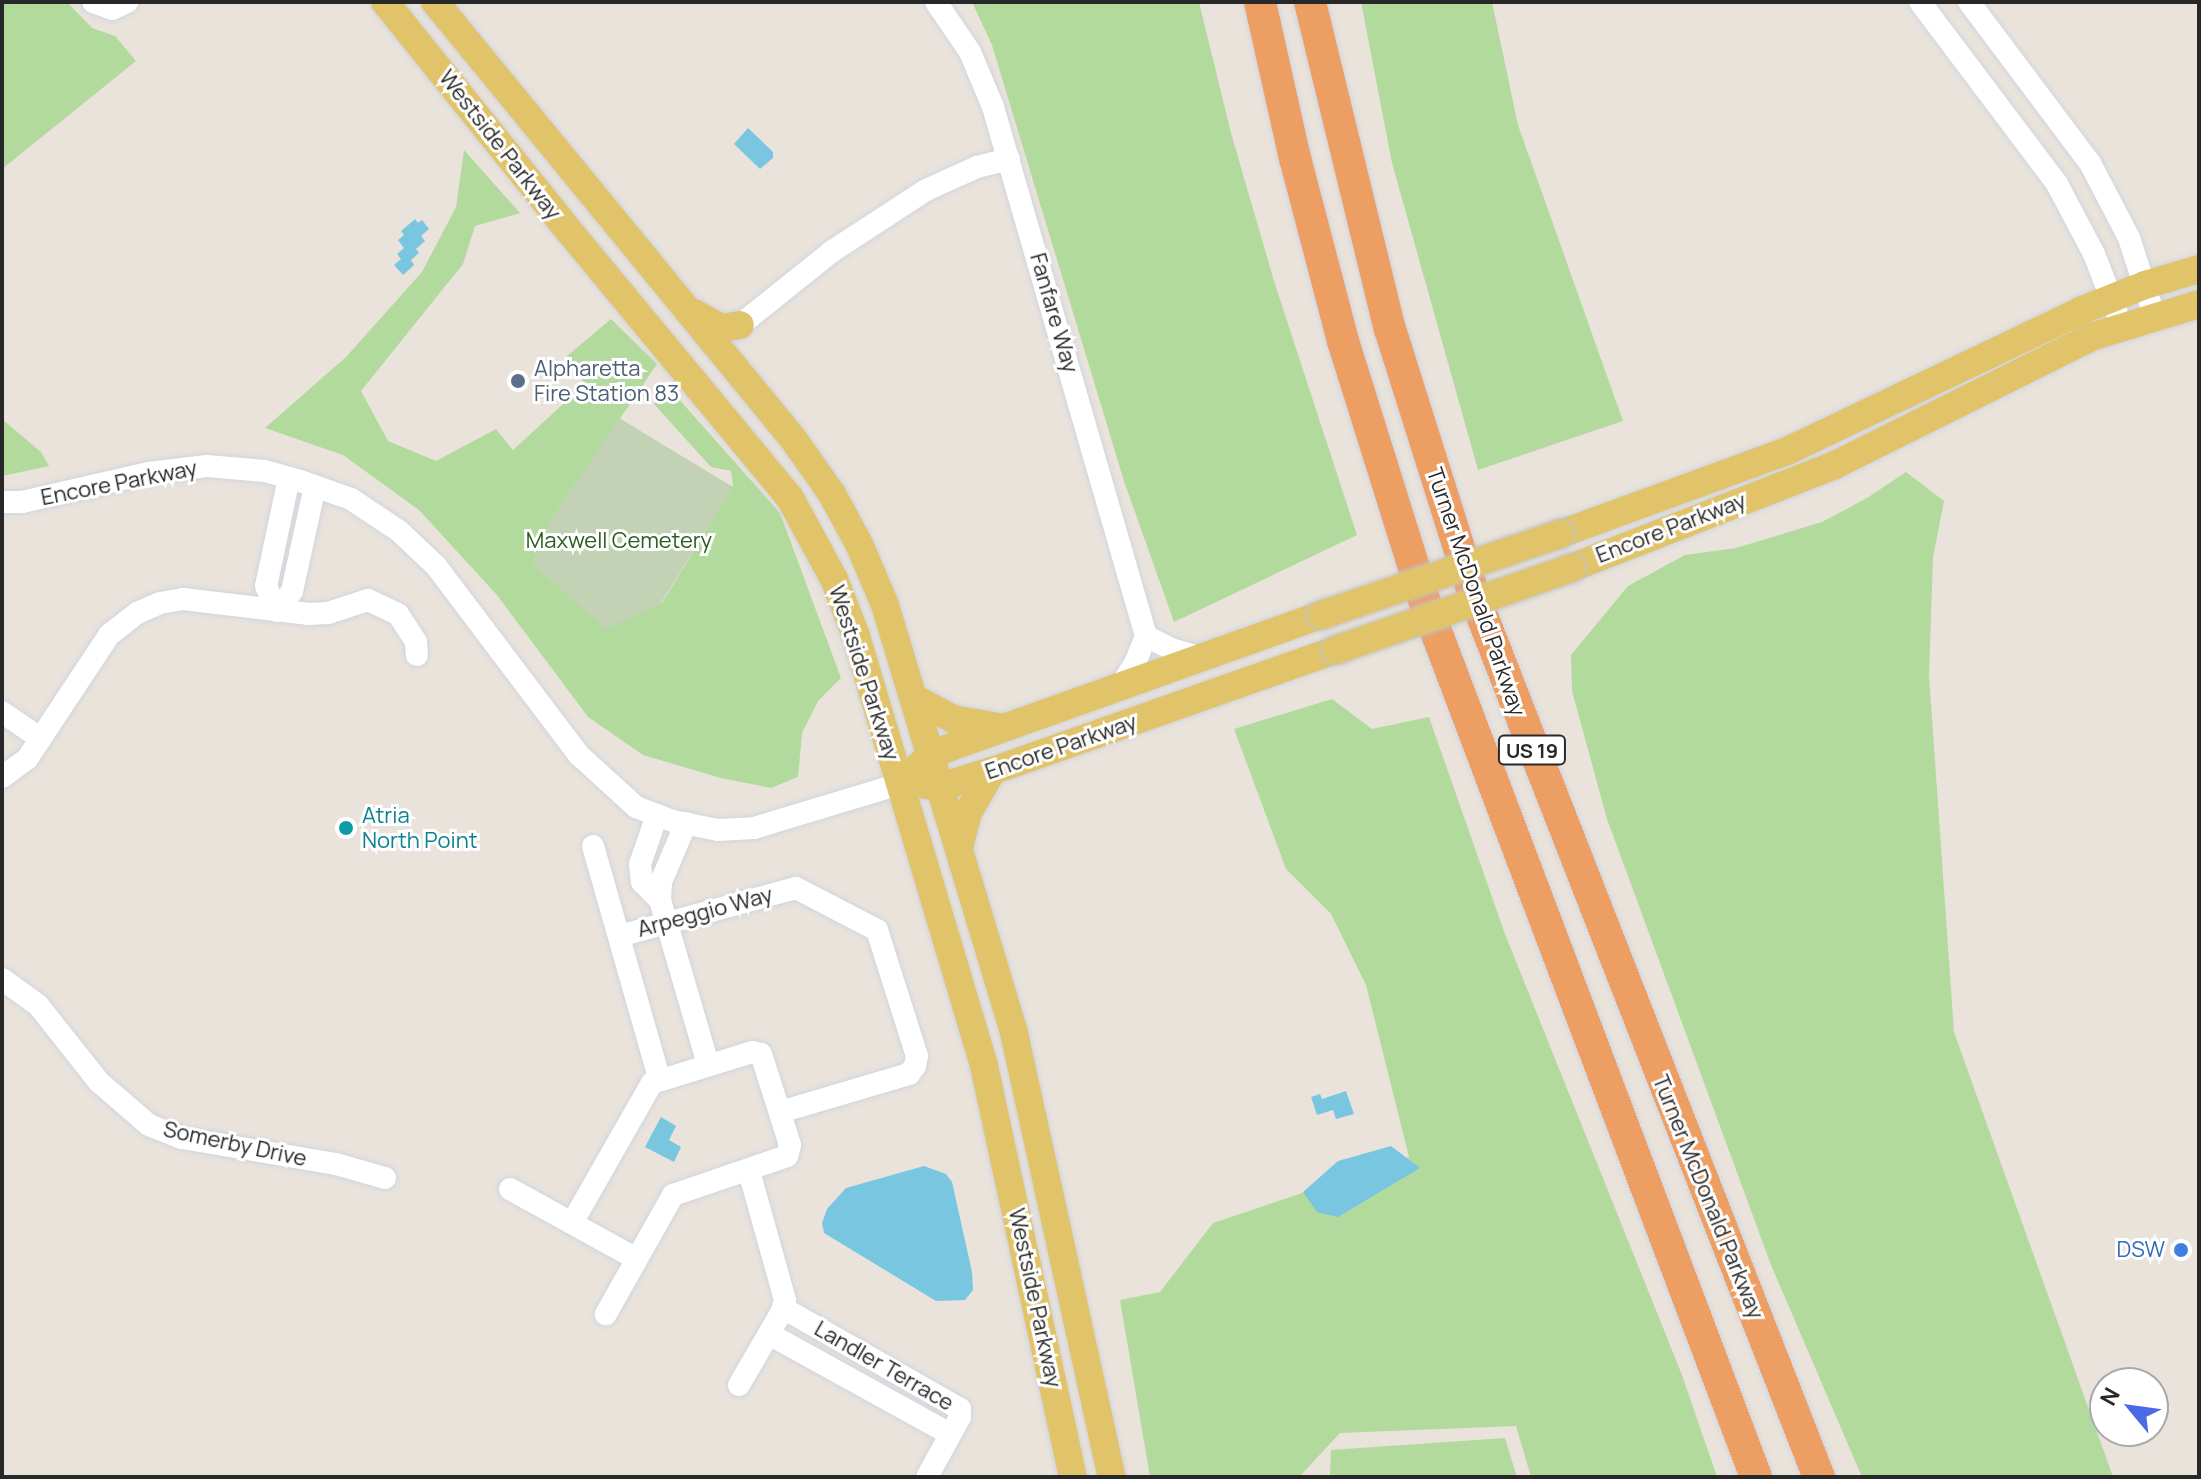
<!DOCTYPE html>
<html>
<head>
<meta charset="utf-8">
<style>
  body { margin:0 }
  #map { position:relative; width:2201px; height:1479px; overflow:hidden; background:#e9e3db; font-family:Manrope,sans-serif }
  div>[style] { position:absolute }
  .green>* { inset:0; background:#b2da9d }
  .cemetery>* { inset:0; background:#c3d1b4 }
  .water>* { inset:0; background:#79c6e1 }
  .roads { filter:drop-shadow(0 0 2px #d1d4e0) drop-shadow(0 0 2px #d1d4e0) }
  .minor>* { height:22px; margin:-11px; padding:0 11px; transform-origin:11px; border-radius:11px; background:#fff }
  .major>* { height:28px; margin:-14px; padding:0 14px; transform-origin:14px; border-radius:14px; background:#e1c469 }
  .highway>* { height:32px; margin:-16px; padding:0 16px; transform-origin:16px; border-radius:16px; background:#ed9e63 }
  .bridges { filter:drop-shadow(0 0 2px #c3c3c3) drop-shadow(0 0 2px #c3c3c3) }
  .major-bridge>* { height:28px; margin:-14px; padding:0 14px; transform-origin:14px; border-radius:14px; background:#e1c469 }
  .dots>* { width:22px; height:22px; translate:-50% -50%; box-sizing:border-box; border:4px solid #fff; border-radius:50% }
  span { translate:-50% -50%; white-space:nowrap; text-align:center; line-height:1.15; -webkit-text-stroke:6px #fff; paint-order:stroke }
  .shield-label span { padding:2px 6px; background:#fff; border:2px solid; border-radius:6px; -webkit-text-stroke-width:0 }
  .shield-label { font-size:20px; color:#282828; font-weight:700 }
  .street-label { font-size:22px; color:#282828 }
  .service-label { font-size:22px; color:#4e5e75 }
  .left { translate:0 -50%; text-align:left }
  .park-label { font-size:22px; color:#2e5d21 }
  .culture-label { font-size:22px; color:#0d838f }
  .shop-label { font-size:22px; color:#366cbe }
  .right { translate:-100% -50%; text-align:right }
  .frame { position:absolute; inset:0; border:4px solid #282828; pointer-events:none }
  .north { position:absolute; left:2089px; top:1367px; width:80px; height:80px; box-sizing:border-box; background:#fff; border:2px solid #a9a9a9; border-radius:50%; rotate:299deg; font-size:22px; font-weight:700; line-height:32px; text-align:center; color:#282828 }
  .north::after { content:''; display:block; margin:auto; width:28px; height:36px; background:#4c69e6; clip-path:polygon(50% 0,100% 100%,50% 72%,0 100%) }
</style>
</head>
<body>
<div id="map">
  <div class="green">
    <i style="clip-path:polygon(2px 2px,67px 2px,92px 28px,115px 36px,136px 61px,2px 169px)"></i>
    <i style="clip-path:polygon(972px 2px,1199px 2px,1231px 133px,1274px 281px,1357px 535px,1174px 622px,1124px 481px,992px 45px)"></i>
    <i style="clip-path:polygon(1361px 2px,1492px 2px,1518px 125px,1623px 421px,1478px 470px,1392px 163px)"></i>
    <i style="clip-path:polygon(464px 150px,520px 213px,475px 226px,463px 264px,361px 391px,388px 441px,436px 461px,496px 429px,513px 450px,585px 384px,567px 356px,611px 319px,657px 364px,553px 517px,533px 565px,662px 603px,733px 486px,731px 471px,711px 467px,654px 404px,669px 388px,780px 513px,841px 678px,818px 701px,802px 733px,798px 777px,771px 788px,721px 778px,643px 755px,588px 717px,497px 595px,419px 510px,343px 455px,265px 428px,346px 357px,422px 272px,456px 207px)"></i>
    <i style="clip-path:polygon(2px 419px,41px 452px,49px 466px,2px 476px)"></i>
    <i style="clip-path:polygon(1906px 472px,1944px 501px,1933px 557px,1929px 675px,1954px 1032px,2113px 1477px,1862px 1477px,1771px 1265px,1607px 819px,1572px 691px,1571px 655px,1628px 586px,1685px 555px,1736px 548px,1822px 522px,1867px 498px)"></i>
    <i style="clip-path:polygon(1332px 699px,1372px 729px,1429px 717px,1505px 934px,1682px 1375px,1717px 1477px,1531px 1477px,1516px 1426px,1340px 1433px,1299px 1477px,1150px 1477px,1120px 1300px,1160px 1292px,1213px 1223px,1409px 1157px,1366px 985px,1331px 914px,1286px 869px,1234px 729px)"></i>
    <i style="clip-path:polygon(1505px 1438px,1517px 1477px,1330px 1477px,1331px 1450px)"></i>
  </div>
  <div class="cemetery">
    <i style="clip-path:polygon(619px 418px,733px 487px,661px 603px,606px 629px,533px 565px,553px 517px)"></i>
  </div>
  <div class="water">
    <i style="clip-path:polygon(748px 128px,773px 152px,773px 158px,760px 169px,734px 144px)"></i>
    <i style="clip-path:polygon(415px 219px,418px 223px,422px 220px,429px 229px,421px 236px,425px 241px,416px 249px,419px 253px,411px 260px,414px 265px,403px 275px,394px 265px,401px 259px,397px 254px,404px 248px,398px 240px,404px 235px,401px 231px)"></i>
    <i style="clip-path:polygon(1346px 1091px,1354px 1114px,1336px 1119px,1333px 1110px,1317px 1115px,1311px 1097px,1320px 1094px,1322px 1099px)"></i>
    <i style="clip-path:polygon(661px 1117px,676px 1126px,669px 1140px,681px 1147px,674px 1162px,645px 1147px)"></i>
    <i style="clip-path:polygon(1391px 1146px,1420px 1168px,1338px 1217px,1317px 1212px,1303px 1192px,1338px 1161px)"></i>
    <i style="clip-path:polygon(924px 1166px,946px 1174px,952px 1182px,972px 1272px,973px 1290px,965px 1300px,936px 1301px,824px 1233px,822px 1223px,827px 1209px,846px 1188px)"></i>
  </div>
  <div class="roads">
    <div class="minor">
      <i style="left:93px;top:2px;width:20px;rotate:20deg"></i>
      <i style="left:112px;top:9px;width:17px;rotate:-25deg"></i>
      <i style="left:936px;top:2px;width:60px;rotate:55.8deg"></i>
      <i style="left:970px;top:52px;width:60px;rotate:67.3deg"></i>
      <i style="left:993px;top:107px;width:551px;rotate:73.87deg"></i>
      <i style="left:1146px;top:636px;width:29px;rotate:112deg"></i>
      <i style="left:1135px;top:663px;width:28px;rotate:122deg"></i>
      <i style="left:1920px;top:2px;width:228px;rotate:53deg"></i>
      <i style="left:2057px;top:184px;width:79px;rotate:62.1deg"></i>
      <i style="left:2094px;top:254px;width:63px;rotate:68.7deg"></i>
      <i style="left:1969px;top:2px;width:201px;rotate:53.1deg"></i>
      <i style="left:2090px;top:163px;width:85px;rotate:62.5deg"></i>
      <i style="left:2129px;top:238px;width:84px;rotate:72deg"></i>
      <i style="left:740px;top:325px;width:117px;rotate:-38.7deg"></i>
      <i style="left:831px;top:252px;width:113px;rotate:-33.1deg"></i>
      <i style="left:926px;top:190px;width:56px;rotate:-24.3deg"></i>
      <i style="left:977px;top:167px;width:33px;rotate:-14deg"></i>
      <i style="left:289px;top:478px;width:110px;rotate:102deg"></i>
      <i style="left:266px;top:586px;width:27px;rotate:66deg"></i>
      <i style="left:277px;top:611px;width:25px;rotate:-53deg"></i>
      <i style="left:292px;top:591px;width:107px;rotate:-77.6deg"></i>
      <i style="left:2px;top:502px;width:20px"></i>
      <i style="left:22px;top:502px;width:130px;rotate:-12.9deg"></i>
      <i style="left:149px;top:473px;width:58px;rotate:-6.9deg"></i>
      <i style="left:207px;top:466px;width:58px;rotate:4.9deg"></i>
      <i style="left:265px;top:471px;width:36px;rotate:16deg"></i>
      <i style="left:300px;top:481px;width:54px;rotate:19.4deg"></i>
      <i style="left:351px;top:499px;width:58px;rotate:33.7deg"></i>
      <i style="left:399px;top:531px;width:51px;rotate:43.4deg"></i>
      <i style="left:436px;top:566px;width:237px;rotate:52.9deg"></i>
      <i style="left:579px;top:755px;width:77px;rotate:42.4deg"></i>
      <i style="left:636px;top:807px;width:40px;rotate:21deg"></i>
      <i style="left:673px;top:821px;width:46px;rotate:11.3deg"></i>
      <i style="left:718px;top:830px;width:36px;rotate:-3deg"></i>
      <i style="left:754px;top:828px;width:152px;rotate:-16.8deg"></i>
      <i style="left:1146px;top:636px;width:28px;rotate:27deg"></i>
      <i style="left:1171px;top:649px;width:32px;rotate:16deg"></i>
      <i style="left:2px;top:712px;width:47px;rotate:34.7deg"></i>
      <i style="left:2px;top:777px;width:31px;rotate:-36deg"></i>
      <i style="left:27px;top:759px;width:149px;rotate:-56.5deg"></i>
      <i style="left:109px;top:635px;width:36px;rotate:-38deg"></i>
      <i style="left:137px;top:613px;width:25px;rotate:-23deg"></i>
      <i style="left:160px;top:603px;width:23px;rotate:-10deg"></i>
      <i style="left:183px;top:599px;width:127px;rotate:6.8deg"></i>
      <i style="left:309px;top:614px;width:19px;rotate:-3deg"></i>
      <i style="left:328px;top:613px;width:42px;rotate:-18deg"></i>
      <i style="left:368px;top:600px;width:33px;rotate:25deg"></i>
      <i style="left:398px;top:614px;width:33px;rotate:57deg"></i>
      <i style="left:416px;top:642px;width:13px;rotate:86deg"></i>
      <i style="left:657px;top:815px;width:52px;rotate:109.1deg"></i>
      <i style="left:640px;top:864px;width:18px;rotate:84deg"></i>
      <i style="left:642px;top:882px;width:25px;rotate:45deg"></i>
      <i style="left:686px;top:823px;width:64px;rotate:113deg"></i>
      <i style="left:661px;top:882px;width:18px;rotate:93deg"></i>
      <i style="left:660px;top:900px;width:171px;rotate:73.7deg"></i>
      <i style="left:593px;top:846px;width:241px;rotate:74.1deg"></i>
      <i style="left:619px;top:936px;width:183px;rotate:-15.2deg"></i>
      <i style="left:796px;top:888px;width:91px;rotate:27.4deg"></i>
      <i style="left:877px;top:930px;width:132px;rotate:72.4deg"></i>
      <i style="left:917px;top:1056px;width:10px;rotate:101deg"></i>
      <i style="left:915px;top:1066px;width:10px;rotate:127deg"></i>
      <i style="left:909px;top:1074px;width:134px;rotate:163.6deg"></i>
      <i style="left:2px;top:979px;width:44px;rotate:35.8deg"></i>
      <i style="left:38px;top:1005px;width:98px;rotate:51.6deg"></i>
      <i style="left:99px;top:1082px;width:66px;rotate:40.7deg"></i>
      <i style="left:149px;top:1125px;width:35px;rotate:22deg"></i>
      <i style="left:182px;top:1138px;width:156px;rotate:9.6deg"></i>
      <i style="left:336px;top:1164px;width:51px;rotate:15.9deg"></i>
      <i style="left:510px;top:1189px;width:145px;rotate:28.9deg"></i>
      <i style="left:572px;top:1223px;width:161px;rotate:-60.3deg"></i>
      <i style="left:652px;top:1083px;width:105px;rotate:-17.2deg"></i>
      <i style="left:752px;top:1052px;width:9px;rotate:13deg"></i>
      <i style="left:761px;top:1054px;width:96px;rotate:72.3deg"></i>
      <i style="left:790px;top:1145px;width:11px;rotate:105deg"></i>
      <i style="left:787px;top:1156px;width:120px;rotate:161.1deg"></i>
      <i style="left:673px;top:1195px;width:137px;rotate:119.4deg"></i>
      <i style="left:783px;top:1308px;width:204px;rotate:29.7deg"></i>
      <i style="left:960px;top:1409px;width:8px;rotate:90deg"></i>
      <i style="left:960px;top:1417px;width:68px;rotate:118.8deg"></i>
      <i style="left:769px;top:1334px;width:207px;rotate:28.9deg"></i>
      <i style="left:739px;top:1385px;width:86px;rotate:-59.8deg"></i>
      <i style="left:782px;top:1311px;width:11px;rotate:-75deg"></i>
      <i style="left:785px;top:1300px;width:134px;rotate:-105.6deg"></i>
    </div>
    <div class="major">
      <i style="left:385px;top:2px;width:280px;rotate:51.2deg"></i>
      <i style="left:560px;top:220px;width:361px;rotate:50.4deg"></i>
      <i style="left:790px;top:498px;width:92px;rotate:61.5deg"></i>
      <i style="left:834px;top:579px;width:61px;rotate:68.9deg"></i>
      <i style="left:856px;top:636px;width:449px;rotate:73.4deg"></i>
      <i style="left:984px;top:1066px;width:421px;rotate:77.8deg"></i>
      <i style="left:435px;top:2px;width:566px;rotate:50.66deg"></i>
      <i style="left:794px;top:440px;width:66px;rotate:54.9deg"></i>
      <i style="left:832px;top:494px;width:59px;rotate:61.7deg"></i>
      <i style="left:860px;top:546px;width:64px;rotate:67deg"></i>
      <i style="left:885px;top:605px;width:447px;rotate:73.2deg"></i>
      <i style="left:1014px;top:1033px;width:455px;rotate:77.6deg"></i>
      <i style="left:694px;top:313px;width:31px;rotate:29deg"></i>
      <i style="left:721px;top:328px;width:19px;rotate:-9deg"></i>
      <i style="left:1560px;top:534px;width:242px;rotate:-20.1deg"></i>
      <i style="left:1787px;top:451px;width:325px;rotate:-25.5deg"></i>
      <i style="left:2080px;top:311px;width:70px;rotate:-21.8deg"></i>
      <i style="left:2145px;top:285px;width:56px;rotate:-16.5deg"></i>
      <i style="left:1571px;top:568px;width:283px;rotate:-21.3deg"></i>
      <i style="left:1835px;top:465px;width:289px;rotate:-26.5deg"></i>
      <i style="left:2094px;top:336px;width:110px;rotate:-16.9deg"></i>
      <i style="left:914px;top:698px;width:44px;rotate:28.3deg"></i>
      <i style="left:953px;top:719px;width:46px;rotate:10.1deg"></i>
      <i style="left:919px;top:766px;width:16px;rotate:-43deg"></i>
      <i style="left:931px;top:755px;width:27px;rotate:-22deg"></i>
      <i style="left:956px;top:745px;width:388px;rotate:-19.6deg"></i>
      <i style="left:925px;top:785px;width:15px;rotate:8deg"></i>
      <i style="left:940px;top:787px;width:54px;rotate:-17.1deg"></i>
      <i style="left:992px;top:771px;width:365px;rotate:-19.4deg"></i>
      <i style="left:959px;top:848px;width:36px;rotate:-76deg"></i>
      <i style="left:968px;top:813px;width:48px;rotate:-60.3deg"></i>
    </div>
    <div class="highway">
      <i style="left:1260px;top:2px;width:160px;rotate:77.4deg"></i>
      <i style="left:1295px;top:158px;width:189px;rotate:75.3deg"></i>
      <i style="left:1343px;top:341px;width:268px;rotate:72.6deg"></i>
      <i style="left:1423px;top:597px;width:941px;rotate:69.27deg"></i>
      <i style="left:1310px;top:2px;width:337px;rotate:76.3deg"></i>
      <i style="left:1390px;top:329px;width:282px;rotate:72.5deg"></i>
      <i style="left:1475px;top:598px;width:944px;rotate:68.63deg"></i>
    </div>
  </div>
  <div class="bridges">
    <div class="major-bridge">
      <i style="left:1322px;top:615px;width:251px;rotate:-18.8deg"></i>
      <i style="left:1336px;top:650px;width:249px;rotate:-19.2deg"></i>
    </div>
  </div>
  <div class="dots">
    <i style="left:518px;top:381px;background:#5c6f8a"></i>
    <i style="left:346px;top:828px;background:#0f9aa8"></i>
    <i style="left:2181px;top:1250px;background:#3f7fe0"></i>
  </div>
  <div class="shield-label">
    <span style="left:1532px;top:750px">US 19</span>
  </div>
  <div class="street-label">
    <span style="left:500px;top:145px;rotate:52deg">Westside Parkway</span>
    <span style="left:1054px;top:313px;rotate:74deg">Fanfare Way</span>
    <span style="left:119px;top:483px;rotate:-11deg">Encore Parkway</span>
    <span style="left:1671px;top:528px;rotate:-21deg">Encore Parkway</span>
    <span style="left:1476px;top:592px;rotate:71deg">Turner McDonald Parkway</span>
    <span style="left:864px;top:673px;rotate:72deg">Westside Parkway</span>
    <span style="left:1061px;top:747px;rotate:-19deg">Encore Parkway</span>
    <span style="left:705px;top:912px;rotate:-15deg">Arpeggio Way</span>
    <span style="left:235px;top:1144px;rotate:12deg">Somerby Drive</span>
    <span style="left:1708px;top:1197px;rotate:68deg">Turner McDonald Parkway</span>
    <span style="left:1035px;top:1298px;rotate:78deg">Westside Parkway</span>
    <span style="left:884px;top:1366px;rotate:30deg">Landler Terrace</span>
  </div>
  <div class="service-label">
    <span class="left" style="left:534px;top:381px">Alpharetta<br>Fire Station 83</span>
  </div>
  <div class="park-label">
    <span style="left:619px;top:541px">Maxwell Cemetery</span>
  </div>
  <div class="culture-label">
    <span class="left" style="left:362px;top:828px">Atria<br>North Point</span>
  </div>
  <div class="shop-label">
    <span class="right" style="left:2165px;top:1250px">DSW</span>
  </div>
  <div class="frame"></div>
  <div class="north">N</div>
</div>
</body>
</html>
